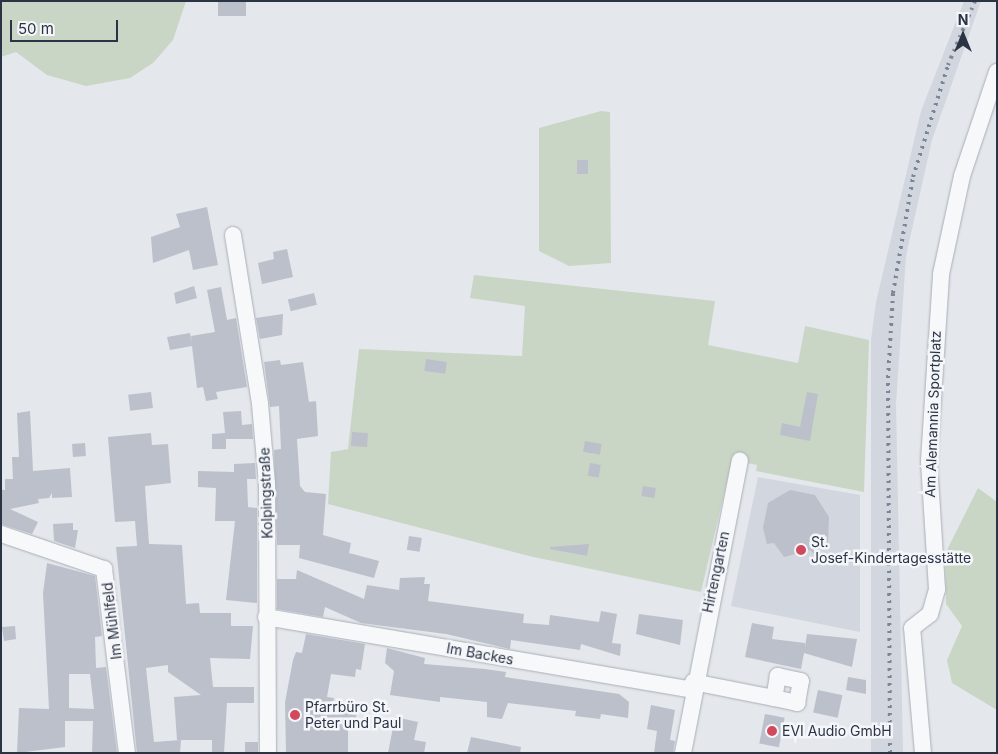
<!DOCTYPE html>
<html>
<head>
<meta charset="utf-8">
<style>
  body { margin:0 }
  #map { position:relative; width:998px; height:754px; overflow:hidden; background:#e4e7ec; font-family:Inter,sans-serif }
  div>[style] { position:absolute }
  .built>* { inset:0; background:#d2d6de }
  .green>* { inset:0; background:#c9d6c5 }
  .building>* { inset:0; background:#bbc0ca; transform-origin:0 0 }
  .roads { filter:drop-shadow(0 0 1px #a9aeb7) drop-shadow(0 0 1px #a9aeb7) }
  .street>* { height:16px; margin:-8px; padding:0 8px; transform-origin:8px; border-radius:8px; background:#f7f8fa }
  .rail>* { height:4px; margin-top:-2px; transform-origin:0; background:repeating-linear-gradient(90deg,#7d8696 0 2.5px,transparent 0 7.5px) }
  .dots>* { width:14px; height:14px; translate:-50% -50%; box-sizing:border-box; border:2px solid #f4f6f9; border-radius:50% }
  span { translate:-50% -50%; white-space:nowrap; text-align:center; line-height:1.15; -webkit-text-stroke:5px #f4f6f9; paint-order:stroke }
  .street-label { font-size:14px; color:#2b3445 }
  .poi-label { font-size:14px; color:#2b3445 }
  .left { translate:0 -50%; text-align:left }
  .frame { position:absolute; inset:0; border:2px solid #2b3445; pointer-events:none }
  .north { position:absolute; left:938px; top:10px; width:50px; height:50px; -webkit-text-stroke:4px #f4f6f9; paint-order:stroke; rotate:0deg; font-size:14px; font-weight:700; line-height:20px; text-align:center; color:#2b3445 }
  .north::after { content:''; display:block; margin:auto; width:18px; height:22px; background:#2b3445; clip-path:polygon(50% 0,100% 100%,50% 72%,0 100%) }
  .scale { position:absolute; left:10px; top:20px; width:108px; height:22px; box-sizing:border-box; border:2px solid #2b3445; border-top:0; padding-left:6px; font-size:15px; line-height:18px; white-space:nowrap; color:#2b3445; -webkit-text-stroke:4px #f4f6f9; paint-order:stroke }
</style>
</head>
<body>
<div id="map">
  <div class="built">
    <i style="clip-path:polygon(964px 1px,981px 1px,932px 140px,906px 256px,896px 404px,903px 753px,871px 753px,871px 340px,876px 302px,921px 111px)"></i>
    <i style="clip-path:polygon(758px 477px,860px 495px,860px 632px,731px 606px)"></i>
  </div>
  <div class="green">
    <i style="clip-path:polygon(1px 1px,186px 1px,173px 40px,153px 63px,130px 78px,86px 86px,47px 75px,16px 52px,1px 57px)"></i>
    <i style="clip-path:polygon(601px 111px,610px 112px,611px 263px,569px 266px,539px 251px,539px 128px)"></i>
    <i style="clip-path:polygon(474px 275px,715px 301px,708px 345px,798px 363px,805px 326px,869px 340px,864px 492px,756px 471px,757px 465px,732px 460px,701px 592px,529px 556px,328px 504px,331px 452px,348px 449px,359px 349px,522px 356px,525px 306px,470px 298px)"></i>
    <i style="clip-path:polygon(978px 488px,997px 502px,997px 710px,952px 683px,947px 660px,962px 626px,946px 604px,945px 554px)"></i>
  </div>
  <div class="building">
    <i style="left:218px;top:1px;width:28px;height:15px"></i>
    <i style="left:588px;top:160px;width:14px;height:11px;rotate:90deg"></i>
    <i style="clip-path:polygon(207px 207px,218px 265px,193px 270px,189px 250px,153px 263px,151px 237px,180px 227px,176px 214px)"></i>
    <i style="clip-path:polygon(287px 249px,293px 277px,262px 284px,258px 263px,274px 259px,273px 252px)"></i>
    <i style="clip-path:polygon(194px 286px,197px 298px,176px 304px,174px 293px)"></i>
    <i style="clip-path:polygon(221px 287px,227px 320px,236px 318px,247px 387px,216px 392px,218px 399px,206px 401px,203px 387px,197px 388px,192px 346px,170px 350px,167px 337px,190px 333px,192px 344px,191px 336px,215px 332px,207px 290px)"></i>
    <i style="left:314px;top:293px;width:12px;height:27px;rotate:76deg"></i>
    <i style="clip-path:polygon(283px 314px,282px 335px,260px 339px,256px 318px)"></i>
    <i style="left:426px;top:359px;width:21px;height:12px;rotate:8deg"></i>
    <i style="clip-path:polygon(280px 360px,281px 365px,303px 362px,309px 402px,316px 401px,318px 436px,297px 439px,300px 486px,305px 492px,326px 494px,323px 535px,351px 543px,349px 553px,379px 561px,374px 578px,299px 558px,300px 545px,277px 545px,274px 450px,281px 449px,279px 406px,270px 407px,264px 362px)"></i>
    <i style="left:151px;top:392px;width:16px;height:23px;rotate:83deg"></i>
    <i style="clip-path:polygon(807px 392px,818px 394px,810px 441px,780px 435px,782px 423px,800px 427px)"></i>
    <i style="clip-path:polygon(30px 411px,33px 471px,70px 468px,72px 497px,52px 498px,52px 493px,49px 498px,38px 499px,39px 503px,10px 509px,38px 522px,32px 534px,1px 524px,1px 490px,5px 490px,5px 479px,13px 479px,12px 457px,19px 457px,17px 413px)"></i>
    <i style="clip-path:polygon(241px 411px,242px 425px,252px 424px,253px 439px,226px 439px,226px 449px,212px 449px,212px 434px,225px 433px,223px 412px)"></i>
    <i style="left:352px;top:432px;width:16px;height:14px;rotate:4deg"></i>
    <i style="clip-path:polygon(151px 433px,152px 445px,168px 444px,171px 483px,145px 486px,149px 544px,182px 545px,186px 604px,199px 603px,200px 613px,231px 613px,231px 626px,253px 626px,250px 659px,210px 658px,213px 687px,254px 687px,254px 703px,227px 703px,224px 753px,212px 753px,212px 740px,177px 740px,174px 697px,201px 695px,168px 672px,168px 665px,146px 668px,154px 742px,181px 740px,180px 753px,137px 753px,116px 547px,137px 546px,135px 521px,115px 522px,108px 437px)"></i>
    <i style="left:585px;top:441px;width:17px;height:11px;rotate:10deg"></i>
    <i style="left:85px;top:443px;width:13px;height:13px;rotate:86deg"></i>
    <i style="clip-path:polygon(255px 463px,256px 479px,247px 479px,248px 507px,257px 508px,257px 603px,226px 600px,235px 521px,215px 521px,216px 488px,198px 487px,198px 471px,234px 472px,234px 464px)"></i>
    <i style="left:590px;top:463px;width:11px;height:13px;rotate:10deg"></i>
    <i style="left:643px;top:486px;width:13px;height:10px;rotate:9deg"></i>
    <i style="clip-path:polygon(790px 490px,815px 495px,829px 517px,828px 543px,814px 554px,810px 550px,784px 557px,774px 543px,767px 544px,763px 528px,768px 503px)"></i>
    <i style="clip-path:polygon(73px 523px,73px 530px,78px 530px,75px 548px,54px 541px,53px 524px)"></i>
    <i style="left:409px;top:536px;width:13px;height:14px;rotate:9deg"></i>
    <i style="clip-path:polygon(589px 544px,587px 556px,550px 549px,550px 547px)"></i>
    <i style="clip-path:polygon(evenodd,47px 563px,95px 576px,102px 636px,95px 637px,96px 668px,106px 667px,117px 753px,92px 753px,93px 721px,65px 721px,65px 747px,17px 753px,19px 708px,49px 709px,43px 593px,47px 563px,69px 674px,90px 674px,94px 709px,69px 708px,69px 674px)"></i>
    <i style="clip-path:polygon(297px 570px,364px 599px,367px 585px,399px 590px,400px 578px,425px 577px,424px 584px,430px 584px,428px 601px,524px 614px,523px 623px,549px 625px,550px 615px,599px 622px,601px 611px,617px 614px,612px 643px,621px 644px,620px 656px,581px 644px,580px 650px,511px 640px,510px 649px,446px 634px,361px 623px,325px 607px,323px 617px,277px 609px,277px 579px,296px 579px)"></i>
    <i style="clip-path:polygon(639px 614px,683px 620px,680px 645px,636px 634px)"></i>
    <i style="clip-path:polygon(752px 623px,774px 627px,772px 639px,805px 643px,805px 647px,807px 634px,857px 639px,852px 667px,804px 653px,801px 669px,745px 657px)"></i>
    <i style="clip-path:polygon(15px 626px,16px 639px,4px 641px,2px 627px)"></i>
    <i style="clip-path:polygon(306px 634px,365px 644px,361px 670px,356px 669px,355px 677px,331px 674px,327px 697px,334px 698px,333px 704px,357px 709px,355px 726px,348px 725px,348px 753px,286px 753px,285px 702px,293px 660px,296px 652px,302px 653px)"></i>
    <i style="clip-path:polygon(387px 648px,425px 658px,424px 664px,485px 669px,506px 672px,505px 677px,619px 694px,629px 702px,628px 718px,601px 714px,600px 719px,575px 716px,576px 711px,508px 703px,502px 719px,487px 717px,487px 702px,440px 697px,440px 702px,390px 695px,394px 671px,385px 663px)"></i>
    <i style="clip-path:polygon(848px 677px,866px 680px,866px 694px,846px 690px)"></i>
    <i style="left:818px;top:690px;width:25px;height:23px;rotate:12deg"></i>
    <i style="clip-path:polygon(651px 705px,675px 710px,670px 740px,675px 741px,673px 753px,654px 753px,657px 731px,647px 729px)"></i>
    <i style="left:765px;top:714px;width:20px;height:30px;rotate:11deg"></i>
    <i style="clip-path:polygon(395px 717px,418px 722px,414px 740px,426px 742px,424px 753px,388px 753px)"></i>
    <i style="clip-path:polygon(471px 737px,521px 747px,520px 753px,467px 753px)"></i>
    <i style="left:245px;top:742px;width:13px;height:11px"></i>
  </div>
  <div class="roads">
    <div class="street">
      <i style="left:233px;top:235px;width:171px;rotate:80.9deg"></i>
      <i style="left:260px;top:404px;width:80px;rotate:85deg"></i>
      <i style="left:267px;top:484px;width:269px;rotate:89.8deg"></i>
      <i style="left:1px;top:534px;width:109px;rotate:18.8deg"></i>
      <i style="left:104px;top:569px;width:185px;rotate:82.9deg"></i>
      <i style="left:266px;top:617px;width:433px;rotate:9.7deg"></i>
      <i style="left:693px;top:682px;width:83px;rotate:11.2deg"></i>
      <i style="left:774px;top:698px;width:24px;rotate:12deg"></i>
      <i style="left:797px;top:703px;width:22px;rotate:-80deg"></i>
      <i style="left:801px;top:681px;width:24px;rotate:-168deg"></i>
      <i style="left:778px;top:676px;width:22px;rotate:100deg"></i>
      <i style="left:683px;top:753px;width:298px;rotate:-79deg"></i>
      <i style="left:923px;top:753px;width:125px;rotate:-95deg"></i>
      <i style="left:912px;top:628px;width:23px;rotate:-38deg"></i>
      <i style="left:930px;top:614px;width:26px;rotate:-74deg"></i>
      <i style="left:937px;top:589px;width:128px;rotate:-93.6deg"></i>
      <i style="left:929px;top:461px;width:187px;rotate:-86.3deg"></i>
      <i style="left:941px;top:274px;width:100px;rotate:-77.9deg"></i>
      <i style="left:962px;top:176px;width:110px;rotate:-71.4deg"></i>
    </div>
  </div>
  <div class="rail">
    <i style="left:890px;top:753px;width:375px;rotate:-90.3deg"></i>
    <i style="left:888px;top:378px;width:85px;rotate:-86.6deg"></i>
    <i style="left:893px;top:293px;width:118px;rotate:-80.2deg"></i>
    <i style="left:913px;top:177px;width:117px;rotate:-72.6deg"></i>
    <i style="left:948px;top:65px;width:69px;rotate:-67.1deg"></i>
  </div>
  <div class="dots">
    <i style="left:801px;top:550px;background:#d1495b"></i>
    <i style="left:295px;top:715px;background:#d1495b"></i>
    <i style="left:772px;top:731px;background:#d1495b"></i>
  </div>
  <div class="street-label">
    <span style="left:933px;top:414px;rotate:-88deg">Am Alemannia Sportplatz</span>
    <span style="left:266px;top:493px;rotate:-92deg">Kolpingstraße</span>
    <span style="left:716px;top:572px;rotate:-78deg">Hirtengarten</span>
    <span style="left:112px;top:621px;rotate:-97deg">Im Mühlfeld</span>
    <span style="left:480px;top:654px;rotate:10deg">Im Backes</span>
  </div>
  <div class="poi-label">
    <span class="left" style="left:811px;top:550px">St.<br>Josef-Kindertagesstätte</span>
    <span class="left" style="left:305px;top:715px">Pfarrbüro St.<br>Peter und Paul</span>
    <span class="left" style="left:782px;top:731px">EVI Audio GmbH</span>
  </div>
  <div class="frame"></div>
  <div class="north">N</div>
  <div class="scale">50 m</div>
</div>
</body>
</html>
